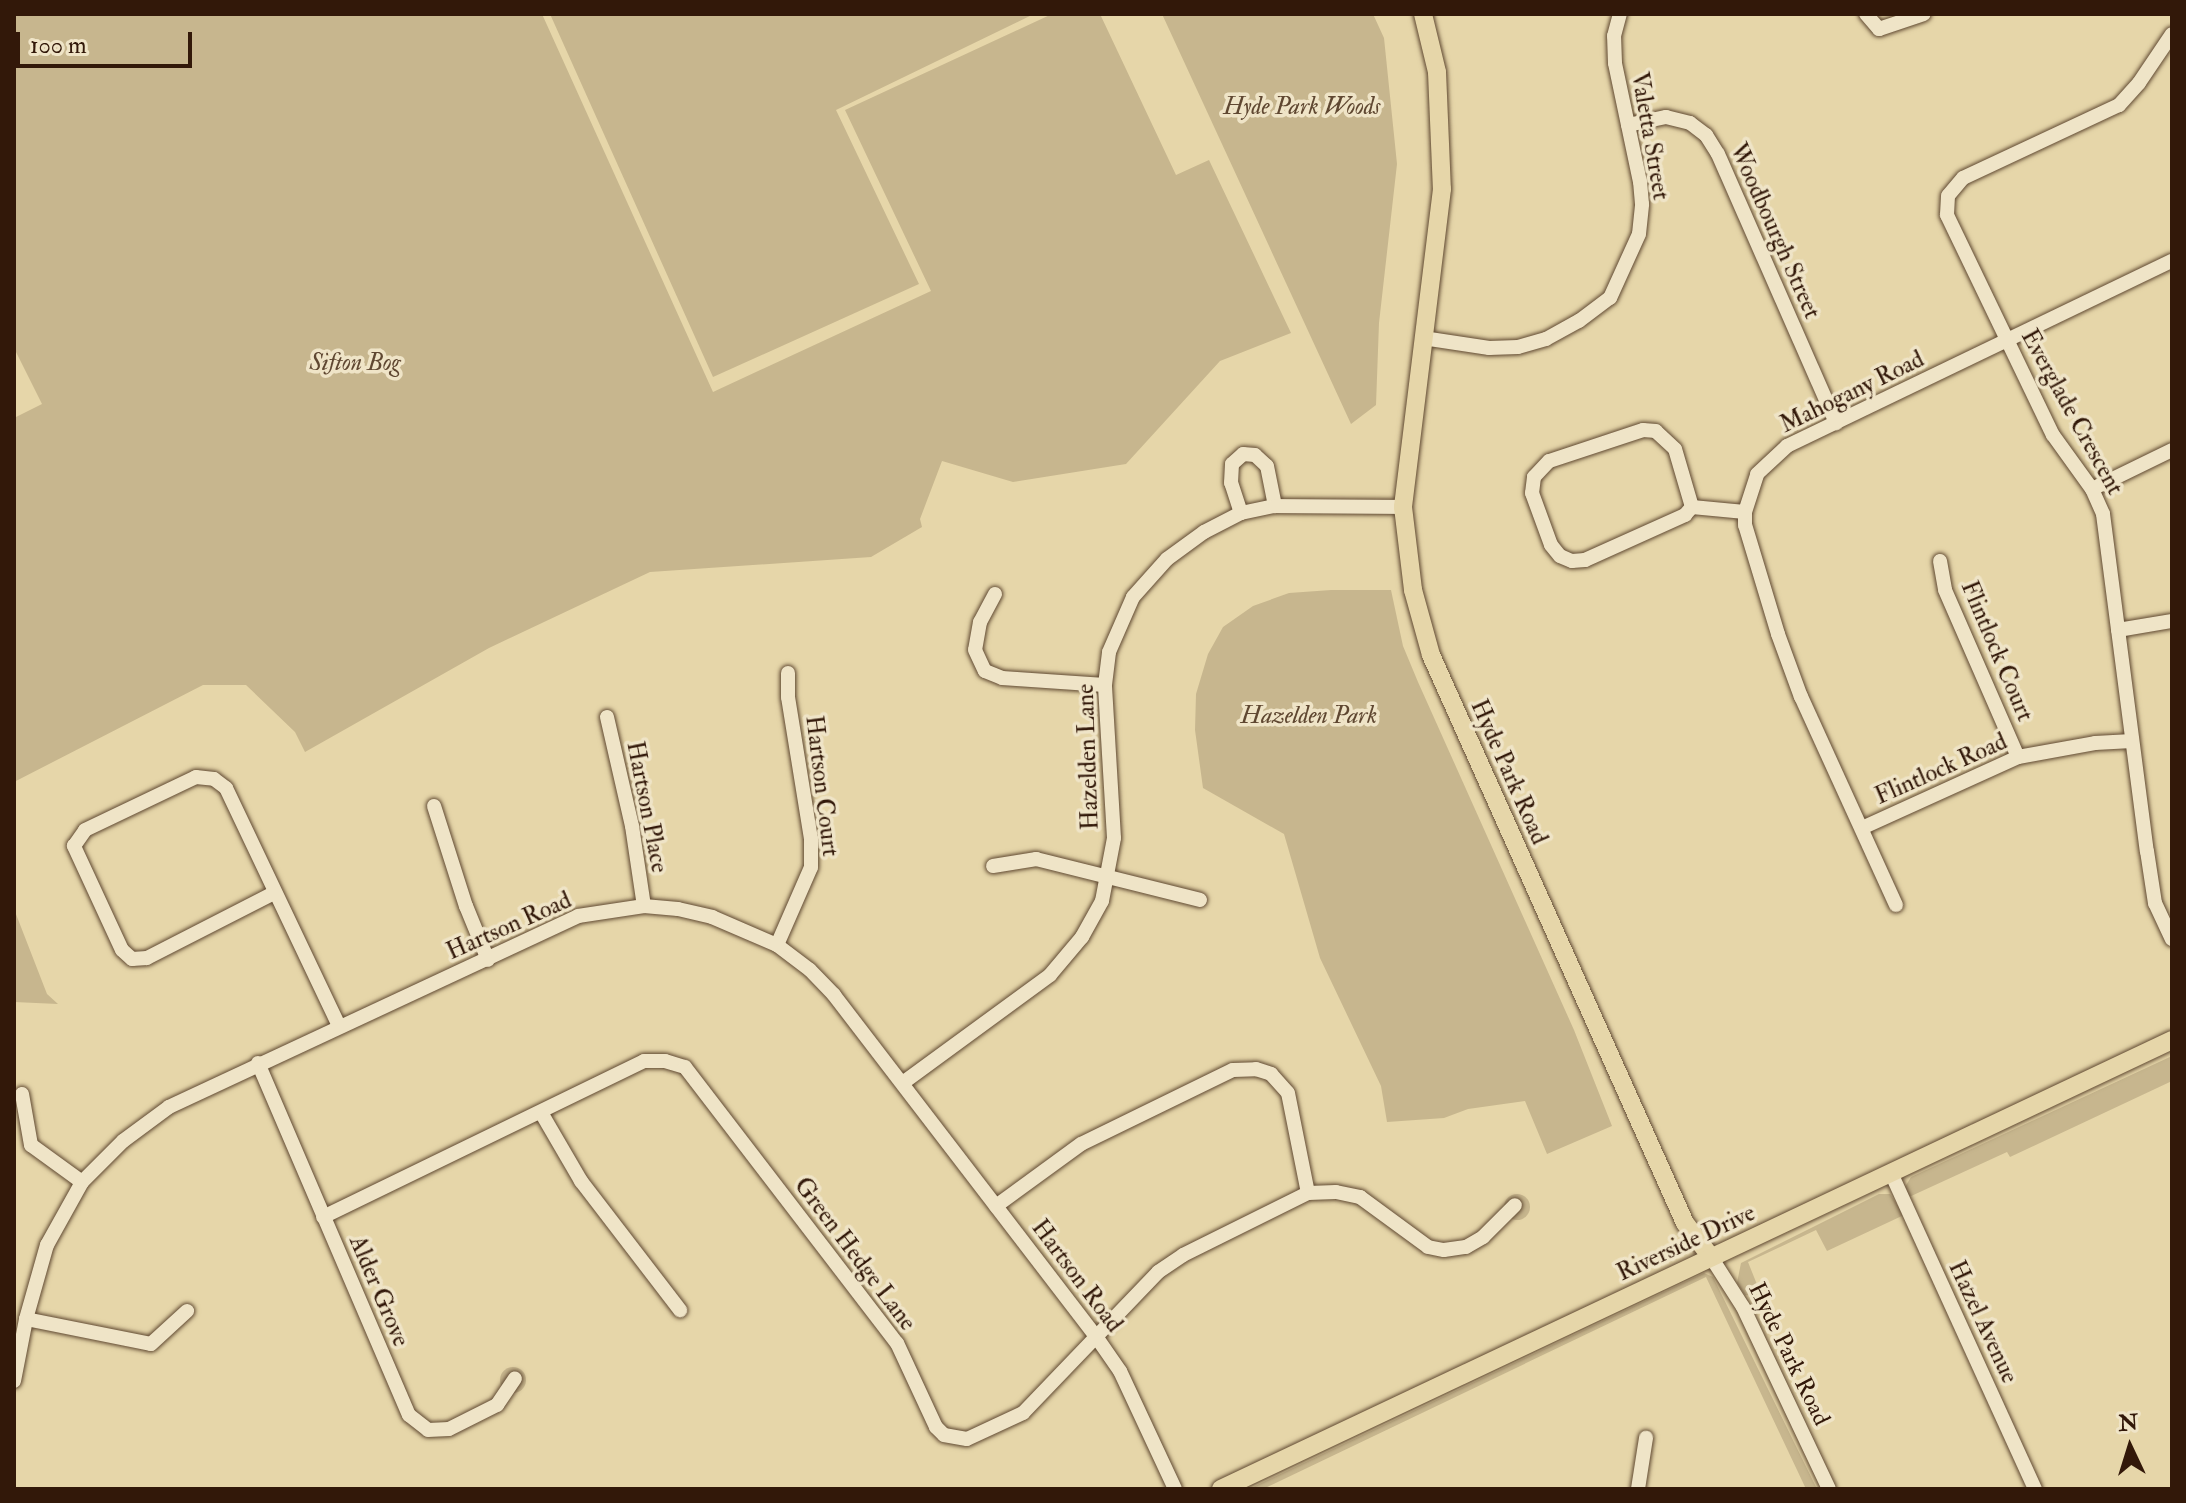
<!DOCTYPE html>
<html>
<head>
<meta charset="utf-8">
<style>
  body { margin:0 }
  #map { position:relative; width:2186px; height:1503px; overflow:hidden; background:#e6d6a9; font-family:"IM FELL Double Pica",serif }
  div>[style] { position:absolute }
  .green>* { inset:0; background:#c7b68e }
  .round { border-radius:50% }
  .roads { filter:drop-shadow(0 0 2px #5f4831) drop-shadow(0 0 2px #5f4831) }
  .minor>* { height:14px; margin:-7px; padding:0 7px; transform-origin:7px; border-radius:7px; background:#efe4c7 }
  .major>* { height:18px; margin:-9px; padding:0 9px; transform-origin:9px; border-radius:9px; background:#e6d6a9 }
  span { translate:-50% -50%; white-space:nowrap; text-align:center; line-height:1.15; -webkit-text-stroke:7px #efe4c7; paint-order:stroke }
  .park-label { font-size:24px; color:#5f4731; font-style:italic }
  .street-label { font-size:24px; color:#321809 }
  .frame { position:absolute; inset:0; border:16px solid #321809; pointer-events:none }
  .north { position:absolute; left:2090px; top:1407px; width:80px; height:80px; -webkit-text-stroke:6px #efe4c7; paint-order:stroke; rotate:356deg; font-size:22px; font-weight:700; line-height:32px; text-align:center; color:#321809 }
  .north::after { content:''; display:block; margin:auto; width:28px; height:36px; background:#321809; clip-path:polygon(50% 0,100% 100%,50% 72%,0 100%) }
  .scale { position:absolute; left:16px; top:32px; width:176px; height:36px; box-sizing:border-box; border:4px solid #321809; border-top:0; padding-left:10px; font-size:24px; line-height:28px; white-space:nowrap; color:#321809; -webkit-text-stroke:6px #efe4c7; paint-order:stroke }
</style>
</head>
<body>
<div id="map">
  <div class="green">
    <i style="clip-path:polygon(14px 14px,542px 14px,713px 392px,931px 291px,845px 110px,1052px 14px,1100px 14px,1176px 175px,1209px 160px,1291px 333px,1220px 361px,1126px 464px,1013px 482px,942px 461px,920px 519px,922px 527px,871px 557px,650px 572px,489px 648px,305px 752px,295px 732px,246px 685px,203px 685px,14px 782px,14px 418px,42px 404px,14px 348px)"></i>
    <i style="clip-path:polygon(550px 14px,1034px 14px,836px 110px,919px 284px,713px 377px)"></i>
    <i style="clip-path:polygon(1162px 14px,1373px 14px,1384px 38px,1397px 164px,1379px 323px,1376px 405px,1351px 424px)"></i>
    <i style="clip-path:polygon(1331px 590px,1391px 590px,1403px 646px,1418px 682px,1574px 1030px,1612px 1126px,1547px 1154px,1525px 1101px,1468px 1109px,1444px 1118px,1387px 1122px,1381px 1086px,1320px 958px,1284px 834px,1203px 788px,1195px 730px,1196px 694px,1208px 654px,1223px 627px,1253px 606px,1289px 593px)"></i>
    <i style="clip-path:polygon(14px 909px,47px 994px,58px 1004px,14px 1002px)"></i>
    <i style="clip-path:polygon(2172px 1056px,2172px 1081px,2010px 1157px,2007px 1152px,1909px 1197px,1905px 1187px,1911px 1177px)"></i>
    <i style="clip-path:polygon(1879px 1194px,1890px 1194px,1904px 1215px,1827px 1251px,1816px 1230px,1748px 1262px,1760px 1292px,1752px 1296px,1745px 1295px,1737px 1283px,1741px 1263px)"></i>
    <i class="round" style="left:1504px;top:1194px;width:26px;height:26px"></i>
    <i style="clip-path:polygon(1704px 1273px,1713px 1277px,1817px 1489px,1806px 1489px,1706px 1277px,1263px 1489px,1249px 1489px)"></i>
    <i class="round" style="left:500px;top:1367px;width:26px;height:26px"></i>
  </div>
  <div class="roads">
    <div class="minor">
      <i style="left:1866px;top:14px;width:20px;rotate:49deg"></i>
      <i style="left:1879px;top:29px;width:47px;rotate:-18.4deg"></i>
      <i style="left:2172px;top:34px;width:59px;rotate:124deg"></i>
      <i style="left:2139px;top:83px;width:30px;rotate:132deg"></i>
      <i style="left:2119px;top:105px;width:172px;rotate:154.9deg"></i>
      <i style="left:1963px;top:178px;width:23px;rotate:130deg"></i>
      <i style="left:1948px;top:196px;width:19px;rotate:93deg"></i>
      <i style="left:1947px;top:215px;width:244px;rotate:64.3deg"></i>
      <i style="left:2053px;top:435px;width:67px;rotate:54.2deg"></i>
      <i style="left:2092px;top:489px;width:27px;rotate:66deg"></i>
      <i style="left:2103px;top:514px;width:340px;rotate:82.6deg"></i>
      <i style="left:2147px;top:851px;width:53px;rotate:81.3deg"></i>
      <i style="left:2155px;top:903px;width:40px;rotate:65deg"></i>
      <i style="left:1628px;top:125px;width:39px;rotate:-12deg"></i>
      <i style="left:1666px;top:117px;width:25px;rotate:14deg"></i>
      <i style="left:1690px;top:123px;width:20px;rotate:37deg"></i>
      <i style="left:1706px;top:135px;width:22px;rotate:58deg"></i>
      <i style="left:1718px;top:154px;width:294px;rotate:66.3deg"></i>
      <i style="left:1423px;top:338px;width:67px;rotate:8.6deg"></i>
      <i style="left:1489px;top:348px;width:29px;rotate:-2deg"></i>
      <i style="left:1518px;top:347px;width:29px;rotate:-16deg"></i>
      <i style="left:1546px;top:339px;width:38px;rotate:-29deg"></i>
      <i style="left:1579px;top:321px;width:39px;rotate:-37deg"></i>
      <i style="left:1610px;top:298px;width:70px;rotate:-65.6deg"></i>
      <i style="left:1639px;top:234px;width:30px;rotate:-84deg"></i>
      <i style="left:1642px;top:204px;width:22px;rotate:-95deg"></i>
      <i style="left:1640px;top:182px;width:122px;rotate:-101.9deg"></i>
      <i style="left:1615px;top:63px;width:27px;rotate:-92deg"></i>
      <i style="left:1614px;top:36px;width:23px;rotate:-75deg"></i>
      <i style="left:2092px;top:489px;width:89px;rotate:-26deg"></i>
      <i style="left:1692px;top:507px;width:60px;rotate:-106.3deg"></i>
      <i style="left:1675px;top:449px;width:26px;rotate:-137deg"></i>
      <i style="left:1656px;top:431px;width:13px;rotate:-176deg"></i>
      <i style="left:1643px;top:430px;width:99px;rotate:161.7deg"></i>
      <i style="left:1549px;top:461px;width:22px;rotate:133deg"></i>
      <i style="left:1534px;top:477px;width:16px;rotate:97deg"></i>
      <i style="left:1532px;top:493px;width:55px;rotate:69.9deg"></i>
      <i style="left:1551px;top:545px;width:14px;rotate:51deg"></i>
      <i style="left:1560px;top:556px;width:13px;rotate:23deg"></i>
      <i style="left:1572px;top:561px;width:13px;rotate:-4deg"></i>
      <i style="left:1585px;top:560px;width:110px;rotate:-24.2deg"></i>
      <i style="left:1685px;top:515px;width:11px;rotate:-49deg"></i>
      <i style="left:1692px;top:507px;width:53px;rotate:5.4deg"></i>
      <i style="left:1241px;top:513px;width:32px;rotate:-108deg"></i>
      <i style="left:1231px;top:483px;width:19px;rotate:-87deg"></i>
      <i style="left:1232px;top:464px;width:15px;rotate:-42deg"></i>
      <i style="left:1243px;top:454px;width:12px;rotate:5deg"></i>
      <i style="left:1255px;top:455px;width:16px;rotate:43deg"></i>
      <i style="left:1267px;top:466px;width:41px;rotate:78.7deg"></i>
      <i style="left:1940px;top:561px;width:29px;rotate:80deg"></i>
      <i style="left:1945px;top:590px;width:182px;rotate:66.4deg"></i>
      <i style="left:995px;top:594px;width:32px;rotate:118deg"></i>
      <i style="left:980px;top:622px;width:28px;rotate:100deg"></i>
      <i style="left:975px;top:650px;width:23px;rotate:65deg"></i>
      <i style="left:985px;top:671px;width:18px;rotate:22deg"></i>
      <i style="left:1002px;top:678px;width:103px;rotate:3.9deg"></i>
      <i style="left:2118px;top:630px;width:55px;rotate:-9.5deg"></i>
      <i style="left:607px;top:717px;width:112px;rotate:77.1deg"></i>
      <i style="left:632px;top:826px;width:81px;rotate:81.5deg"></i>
      <i style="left:434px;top:806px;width:105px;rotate:72.3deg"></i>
      <i style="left:466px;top:906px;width:58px;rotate:67.8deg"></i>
      <i style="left:1864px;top:827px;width:169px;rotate:-24.4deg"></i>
      <i style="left:2018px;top:757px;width:78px;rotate:-10.3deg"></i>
      <i style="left:2095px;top:743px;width:37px;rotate:-3deg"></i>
      <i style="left:993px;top:866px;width:44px;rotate:-9.2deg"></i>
      <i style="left:1036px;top:859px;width:169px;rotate:14deg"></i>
      <i style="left:274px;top:893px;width:143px;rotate:152.9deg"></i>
      <i style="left:147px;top:958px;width:15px;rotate:176deg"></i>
      <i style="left:132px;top:959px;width:13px;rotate:-138deg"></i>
      <i style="left:122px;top:950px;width:115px;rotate:-114.8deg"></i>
      <i style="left:74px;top:846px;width:19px;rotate:-55deg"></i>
      <i style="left:85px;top:830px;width:123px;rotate:-25.5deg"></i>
      <i style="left:196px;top:777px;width:18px;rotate:6deg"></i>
      <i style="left:214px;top:779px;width:15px;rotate:37deg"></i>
      <i style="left:226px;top:788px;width:263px;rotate:64.6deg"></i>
      <i style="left:1896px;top:905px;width:229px;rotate:-114.5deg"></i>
      <i style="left:1801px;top:697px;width:67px;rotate:-110.1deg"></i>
      <i style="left:1778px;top:634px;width:114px;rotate:-106.8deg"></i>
      <i style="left:1745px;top:525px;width:13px;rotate:-90deg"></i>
      <i style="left:1745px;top:512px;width:40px;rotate:-72deg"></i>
      <i style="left:1757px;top:474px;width:41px;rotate:-43deg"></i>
      <i style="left:1787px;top:446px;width:427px;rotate:-25.7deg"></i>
      <i style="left:777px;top:945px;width:85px;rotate:-66.4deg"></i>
      <i style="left:811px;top:867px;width:28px;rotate:-90deg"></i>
      <i style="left:811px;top:839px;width:144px;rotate:-99.2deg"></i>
      <i style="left:788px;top:697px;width:24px;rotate:-90deg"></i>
      <i style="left:258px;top:1063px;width:383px;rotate:66.8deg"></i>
      <i style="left:409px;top:1415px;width:24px;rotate:38deg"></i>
      <i style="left:428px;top:1430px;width:21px;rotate:-3deg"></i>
      <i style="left:449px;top:1429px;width:54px;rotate:-26.6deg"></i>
      <i style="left:497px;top:1405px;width:32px;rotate:-56deg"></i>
      <i style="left:904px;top:1082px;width:181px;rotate:-36.2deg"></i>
      <i style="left:1050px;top:975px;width:50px;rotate:-49.9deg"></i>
      <i style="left:1082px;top:937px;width:41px;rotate:-60.9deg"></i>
      <i style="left:1102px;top:901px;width:64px;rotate:-79.2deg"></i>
      <i style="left:1114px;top:838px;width:153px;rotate:-93.4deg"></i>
      <i style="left:1105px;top:685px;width:33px;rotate:-83deg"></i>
      <i style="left:1109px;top:652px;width:60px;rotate:-66.4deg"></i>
      <i style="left:1133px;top:597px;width:51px;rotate:-48.2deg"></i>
      <i style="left:1167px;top:559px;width:46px;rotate:-36.1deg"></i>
      <i style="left:1204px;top:532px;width:42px;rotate:-27.2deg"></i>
      <i style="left:1241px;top:513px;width:35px;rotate:-12deg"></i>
      <i style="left:1275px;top:506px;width:128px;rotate:0.4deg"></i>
      <i style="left:22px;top:1094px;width:52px;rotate:80deg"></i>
      <i style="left:31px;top:1145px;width:63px;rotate:36deg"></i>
      <i style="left:542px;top:1114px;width:78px;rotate:59.8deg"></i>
      <i style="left:581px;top:1181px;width:163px;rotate:52.5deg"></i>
      <i style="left:1891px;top:1173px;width:347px;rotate:65.5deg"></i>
      <i style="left:996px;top:1206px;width:105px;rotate:-36.1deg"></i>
      <i style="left:1081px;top:1144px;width:169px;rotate:-26deg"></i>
      <i style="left:1233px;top:1070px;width:23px;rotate:-2deg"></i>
      <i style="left:1256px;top:1069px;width:16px;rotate:18deg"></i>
      <i style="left:1271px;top:1074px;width:25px;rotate:48deg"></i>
      <i style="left:1288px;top:1093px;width:102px;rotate:78.7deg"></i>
      <i style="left:323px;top:1217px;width:357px;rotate:-25.9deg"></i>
      <i style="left:644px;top:1061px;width:21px"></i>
      <i style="left:665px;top:1061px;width:21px;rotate:17deg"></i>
      <i style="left:685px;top:1067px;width:348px;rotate:52.5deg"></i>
      <i style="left:897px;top:1343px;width:93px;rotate:65.1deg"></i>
      <i style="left:936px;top:1427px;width:11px;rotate:45deg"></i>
      <i style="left:944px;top:1435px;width:23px;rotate:10deg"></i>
      <i style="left:967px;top:1439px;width:62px;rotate:-24.9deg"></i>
      <i style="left:1023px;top:1413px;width:195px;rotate:-46.2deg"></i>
      <i style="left:1158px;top:1272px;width:30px;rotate:-34deg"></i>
      <i style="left:1183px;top:1255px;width:140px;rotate:-26.4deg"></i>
      <i style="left:1308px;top:1193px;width:28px;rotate:-2deg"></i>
      <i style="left:1336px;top:1192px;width:25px;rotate:12deg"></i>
      <i style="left:1360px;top:1197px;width:84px;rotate:36.3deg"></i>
      <i style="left:1428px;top:1247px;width:16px;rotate:11deg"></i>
      <i style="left:1444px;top:1250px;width:22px;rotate:-8deg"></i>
      <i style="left:1466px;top:1247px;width:20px;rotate:-30deg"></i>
      <i style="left:1483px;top:1237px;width:45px;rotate:-45deg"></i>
      <i style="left:1711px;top:1257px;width:59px;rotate:57.4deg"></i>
      <i style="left:1743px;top:1307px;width:201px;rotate:64.7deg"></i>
      <i style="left:26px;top:1319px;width:127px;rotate:11.3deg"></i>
      <i style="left:151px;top:1344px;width:49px;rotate:-42.5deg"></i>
      <i style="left:14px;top:1381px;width:63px;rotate:-79deg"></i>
      <i style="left:26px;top:1319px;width:77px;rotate:-74.2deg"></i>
      <i style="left:47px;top:1245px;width:72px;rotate:-60.9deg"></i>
      <i style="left:82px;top:1182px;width:58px;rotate:-45deg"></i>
      <i style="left:123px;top:1141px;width:57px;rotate:-36.5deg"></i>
      <i style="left:169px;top:1107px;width:451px;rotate:-25deg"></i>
      <i style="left:578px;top:916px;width:67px;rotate:-8.6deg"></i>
      <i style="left:644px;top:906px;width:34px;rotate:5deg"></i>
      <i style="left:678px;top:909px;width:35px;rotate:13deg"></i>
      <i style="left:712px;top:917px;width:71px;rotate:23.3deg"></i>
      <i style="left:777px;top:945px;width:41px;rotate:37.1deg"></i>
      <i style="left:810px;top:970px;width:35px;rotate:46deg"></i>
      <i style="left:834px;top:995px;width:429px;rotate:52.5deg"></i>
      <i style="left:1095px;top:1335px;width:44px;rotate:55.2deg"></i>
      <i style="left:1120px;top:1371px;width:130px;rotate:65deg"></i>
      <i style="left:1638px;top:1489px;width:52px;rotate:-81.1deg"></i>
    </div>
    <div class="major">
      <i style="left:1423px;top:14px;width:60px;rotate:76.4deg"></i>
      <i style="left:1437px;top:72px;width:117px;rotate:87.6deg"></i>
      <i style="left:1442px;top:189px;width:320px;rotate:97deg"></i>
      <i style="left:1403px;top:507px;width:84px;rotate:83.1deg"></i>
      <i style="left:1413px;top:590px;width:67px;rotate:74.5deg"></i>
      <i style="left:1431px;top:655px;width:622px;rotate:65.91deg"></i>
      <i style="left:1685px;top:1223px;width:43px;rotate:52.6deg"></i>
      <i style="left:1221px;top:1489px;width:1052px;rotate:-25.27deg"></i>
    </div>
  </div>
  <div class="park-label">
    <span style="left:1302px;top:107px">Hyde Park Woods</span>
    <span style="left:355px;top:363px">Sifton Bog</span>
    <span style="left:1309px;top:716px">Hazelden Park</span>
  </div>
  <div class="street-label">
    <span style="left:1650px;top:136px;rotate:80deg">Valetta Street</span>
    <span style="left:1775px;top:231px;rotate:66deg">Woodbourgh Street</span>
    <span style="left:1852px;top:392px;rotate:-26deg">Mahogany Road</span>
    <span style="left:2072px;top:412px;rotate:61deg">Everglade Crescent</span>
    <span style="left:1997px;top:651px;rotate:67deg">Flintlock Court</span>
    <span style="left:1088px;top:757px;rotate:-92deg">Hazelden Lane</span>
    <span style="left:1941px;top:769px;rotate:-24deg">Flintlock Road</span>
    <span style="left:1509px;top:772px;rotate:66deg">Hyde Park Road</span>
    <span style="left:822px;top:786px;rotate:83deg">Hartson Court</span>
    <span style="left:647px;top:807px;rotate:79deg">Hartson Place</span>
    <span style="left:509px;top:926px;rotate:-24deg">Hartson Road</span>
    <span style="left:1686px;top:1243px;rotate:-25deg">Riverside Drive</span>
    <span style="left:855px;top:1254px;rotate:53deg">Green Hedge Lane</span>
    <span style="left:1077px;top:1276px;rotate:53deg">Hartson Road</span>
    <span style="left:379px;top:1291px;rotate:67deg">Alder Grove</span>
    <span style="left:1983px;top:1322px;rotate:65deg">Hazel Avenue</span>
    <span style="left:1789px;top:1354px;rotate:64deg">Hyde Park Road</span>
  </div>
  <div class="frame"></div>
  <div class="north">N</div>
  <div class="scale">100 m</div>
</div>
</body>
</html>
